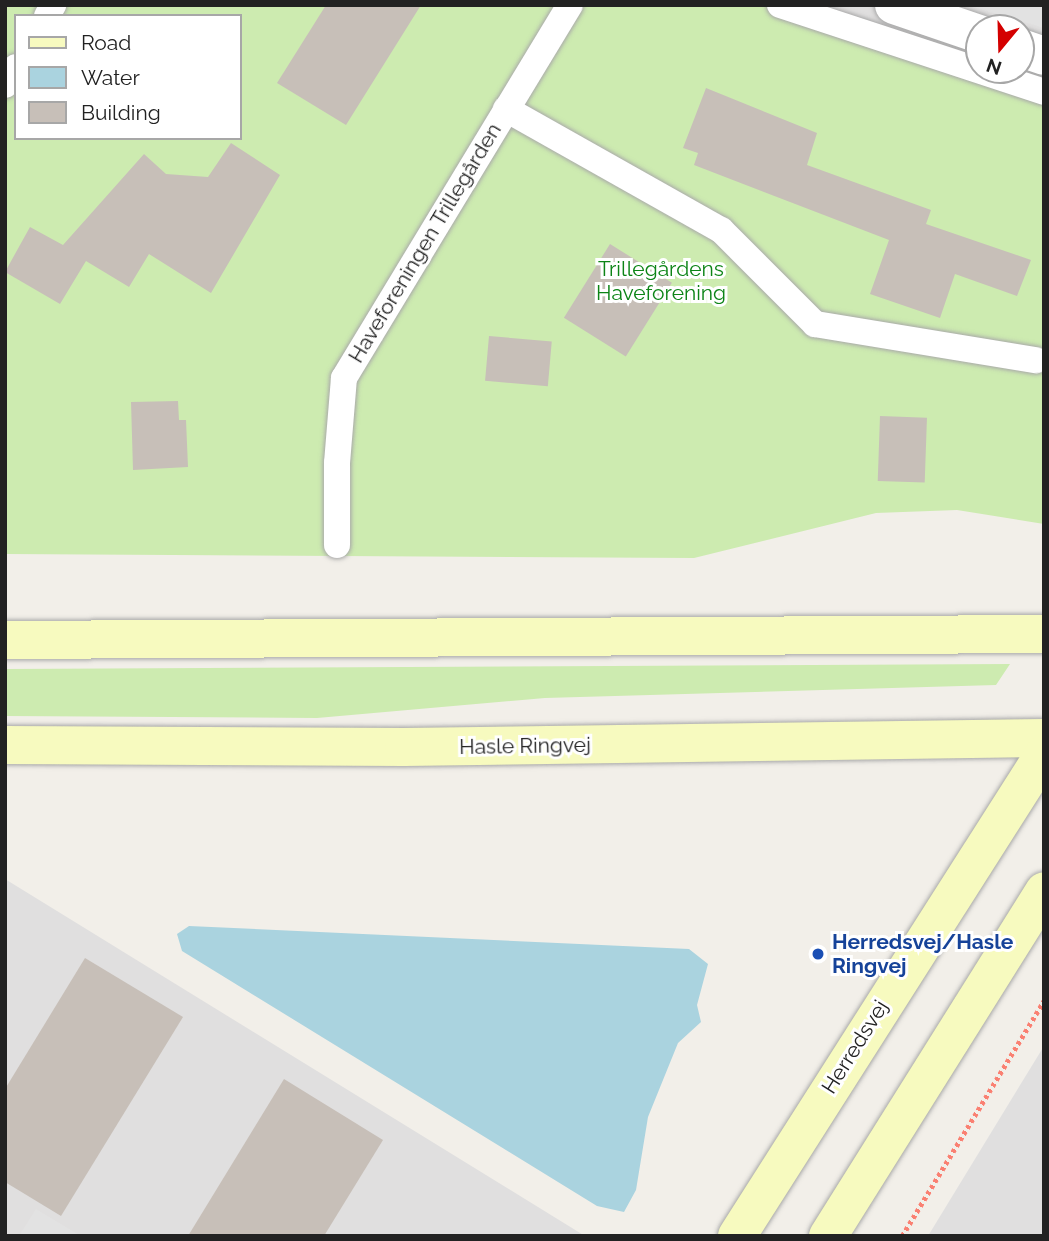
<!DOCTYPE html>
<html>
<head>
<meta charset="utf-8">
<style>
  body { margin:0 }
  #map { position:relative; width:1049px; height:1241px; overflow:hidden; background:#f2efe9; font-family:Raleway,sans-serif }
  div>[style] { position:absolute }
  .residential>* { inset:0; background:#e0dfdf }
  .grass>* { inset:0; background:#cdebb0 }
  .parking>* { inset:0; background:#e2e2e2 }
  .water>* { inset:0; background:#aad3df }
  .building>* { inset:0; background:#c7bfb8; transform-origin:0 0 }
  .path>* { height:4.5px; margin-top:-2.25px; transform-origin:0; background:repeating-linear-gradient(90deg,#fa8072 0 3.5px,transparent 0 7px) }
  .roads { filter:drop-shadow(0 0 2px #a9a9a9) drop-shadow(0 0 2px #a9a9a9) }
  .lane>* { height:26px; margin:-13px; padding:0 13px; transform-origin:13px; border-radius:13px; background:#fff }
  .street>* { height:38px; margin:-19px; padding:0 19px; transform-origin:19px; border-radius:19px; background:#fff }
  .secondary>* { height:38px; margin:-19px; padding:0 19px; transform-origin:19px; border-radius:19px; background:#f7fabf }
  .dots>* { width:19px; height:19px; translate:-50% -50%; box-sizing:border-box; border:4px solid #fff; border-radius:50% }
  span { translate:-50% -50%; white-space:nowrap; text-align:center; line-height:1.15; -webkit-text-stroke:6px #fff; paint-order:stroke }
  .street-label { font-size:21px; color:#222 }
  .park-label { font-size:21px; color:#0c8416 }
  .transit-label { font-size:21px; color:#164399; font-weight:700 }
  .left { translate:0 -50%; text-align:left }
  .frame { position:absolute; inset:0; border:7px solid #222; pointer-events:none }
  .legend { position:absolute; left:14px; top:14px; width:228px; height:126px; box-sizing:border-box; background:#fff; border:2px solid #a7a7a7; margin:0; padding:9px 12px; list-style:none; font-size:21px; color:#222 }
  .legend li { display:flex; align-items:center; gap:14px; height:35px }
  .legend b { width:35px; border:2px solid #a7a7a7 }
  .north { position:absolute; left:965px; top:14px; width:70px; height:70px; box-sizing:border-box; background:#fff; border:2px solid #a7a7a7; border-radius:50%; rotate:199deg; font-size:19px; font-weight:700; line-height:28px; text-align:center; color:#222 }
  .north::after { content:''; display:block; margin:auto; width:24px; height:32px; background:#d40000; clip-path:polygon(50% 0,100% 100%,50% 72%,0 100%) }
</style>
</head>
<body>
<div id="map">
  <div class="residential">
    <i style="clip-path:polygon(evenodd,783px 5px,1044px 5px,1044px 94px,783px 5px,979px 28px,1021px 28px,1021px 70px,979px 70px,979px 28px)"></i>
    <i style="clip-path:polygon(5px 879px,585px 1236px,5px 1236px)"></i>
    <i style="clip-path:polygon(1044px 1046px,1044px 1236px,928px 1236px)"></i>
  </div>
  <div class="grass">
    <i style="clip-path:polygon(evenodd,5px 5px,783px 5px,1044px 94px,1044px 524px,957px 510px,876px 513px,694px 558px,5px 554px,5px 5px,16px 16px,240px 16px,240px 138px,16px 138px,16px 16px)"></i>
    <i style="clip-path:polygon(1010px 664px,996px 685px,545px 698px,317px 718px,5px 716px,5px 669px)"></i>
  </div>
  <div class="parking">
    <i style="clip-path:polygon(966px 5px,1044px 5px,1044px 28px)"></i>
    <i style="clip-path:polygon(36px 1209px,81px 1236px,19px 1236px)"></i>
  </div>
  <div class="water">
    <i style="clip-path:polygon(189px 926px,689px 949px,708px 964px,697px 1005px,701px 1022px,678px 1043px,648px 1117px,636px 1190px,624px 1212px,597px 1206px,182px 951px,177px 934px)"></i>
  </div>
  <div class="building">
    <i style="clip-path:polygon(326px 5px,421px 5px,346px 125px,277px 83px)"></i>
    <i style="clip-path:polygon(706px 88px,817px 133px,807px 165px,931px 210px,926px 224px,1031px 260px,1017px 296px,955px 274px,940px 318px,870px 294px,889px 240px,694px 165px,698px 153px,683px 148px)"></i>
    <i style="clip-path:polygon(231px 143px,280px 175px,211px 293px,149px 254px,129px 287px,86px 261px,60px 304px,5px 272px,30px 227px,63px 245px,144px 154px,166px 174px,208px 177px)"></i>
    <i style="left:610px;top:244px;width:73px;height:87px;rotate:32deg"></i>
    <i style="left:489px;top:336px;width:63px;height:45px;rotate:5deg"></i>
    <i style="clip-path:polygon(178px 401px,179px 420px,186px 420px,188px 467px,133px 470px,131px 402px)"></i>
    <i style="left:880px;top:416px;width:47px;height:65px;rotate:2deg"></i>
    <i style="clip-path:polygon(85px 958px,183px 1017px,61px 1216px,5px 1182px,5px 1089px)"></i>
    <i style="clip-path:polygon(284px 1079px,383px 1140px,324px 1236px,188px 1236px)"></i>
  </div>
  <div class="path">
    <i style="left:902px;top:1236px;width:275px;rotate:-58.9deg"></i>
  </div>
  <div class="roads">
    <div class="lane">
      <i style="left:780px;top:5px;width:278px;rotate:18.2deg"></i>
      <i style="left:47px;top:16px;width:13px;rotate:-61deg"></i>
      <i style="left:5px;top:85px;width:21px;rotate:-59deg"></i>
      <i style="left:506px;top:109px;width:247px;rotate:29.4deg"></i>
      <i style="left:721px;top:230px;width:133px;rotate:45deg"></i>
      <i style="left:815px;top:324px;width:224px;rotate:9.3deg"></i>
      <i style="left:337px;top:545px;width:82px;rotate:-90deg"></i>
      <i style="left:337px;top:463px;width:85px;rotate:-85.3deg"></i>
      <i style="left:344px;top:378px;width:436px;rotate:-58.8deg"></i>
    </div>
    <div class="street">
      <i style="left:894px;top:5px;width:90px;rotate:18.8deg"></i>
      <i style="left:1021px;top:48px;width:24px;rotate:19deg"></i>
    </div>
    <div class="secondary">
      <i style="left:5px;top:640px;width:1039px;rotate:-0.33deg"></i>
      <i style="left:5px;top:745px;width:399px;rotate:0.3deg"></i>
      <i style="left:404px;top:747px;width:640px;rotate:-0.81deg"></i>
      <i style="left:737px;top:1236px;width:571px;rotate:-57.51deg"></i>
      <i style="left:828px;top:1236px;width:407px;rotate:-57.9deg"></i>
    </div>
  </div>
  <div class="dots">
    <i style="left:818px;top:954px;background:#1a4fb4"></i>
  </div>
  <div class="street-label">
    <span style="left:425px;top:243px;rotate:-59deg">Haveforeningen Trillegården</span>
    <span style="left:525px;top:746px;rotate:-1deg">Hasle Ringvej</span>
    <span style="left:855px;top:1047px;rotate:-58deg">Herredsvej</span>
  </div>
  <div class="park-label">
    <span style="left:661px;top:281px">Trillegårdens<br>Haveforening</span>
  </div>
  <div class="transit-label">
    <span class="left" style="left:832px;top:954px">Herredsvej/Hasle<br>Ringvej</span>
  </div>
  <div class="frame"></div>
  <ul class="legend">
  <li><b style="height:9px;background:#f7fabf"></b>Road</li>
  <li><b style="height:19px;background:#aad3df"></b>Water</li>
  <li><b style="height:19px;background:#c7bfb8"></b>Building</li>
  </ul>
  <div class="north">N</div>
</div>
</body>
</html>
